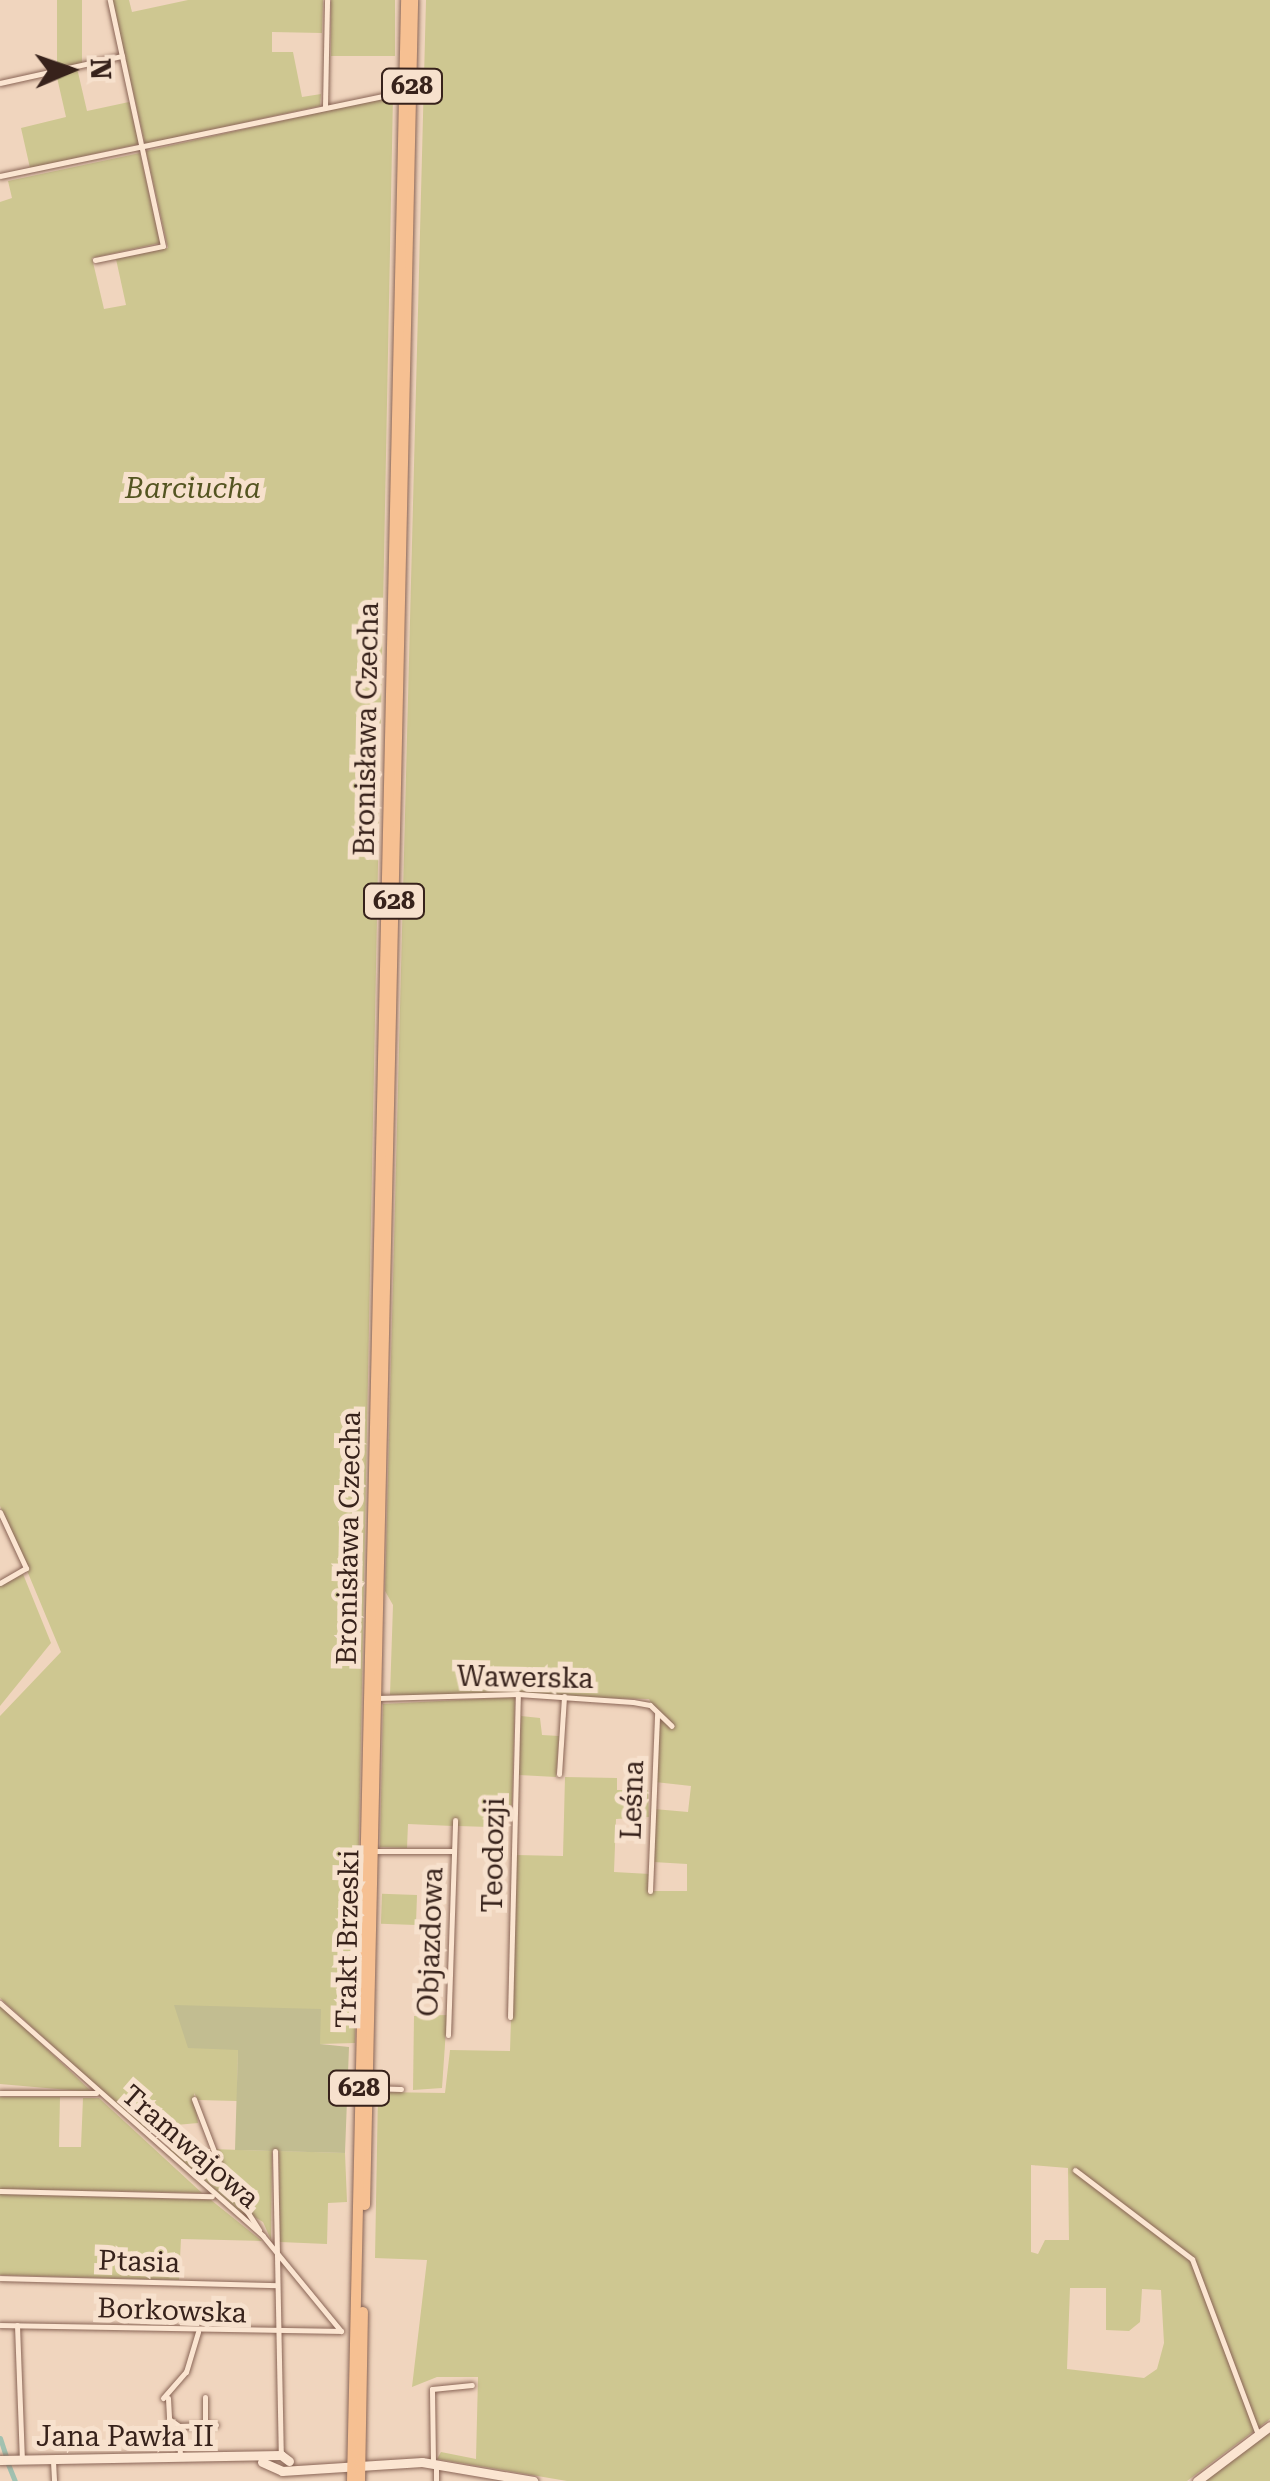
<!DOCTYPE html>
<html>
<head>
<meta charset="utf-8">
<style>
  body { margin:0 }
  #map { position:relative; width:1270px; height:2481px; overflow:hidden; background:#f0d5be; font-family:"Roboto Serif",serif }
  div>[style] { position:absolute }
  .green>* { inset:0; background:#cec791; transform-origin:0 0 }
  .cemetery>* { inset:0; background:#c2bd91 }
  .canal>* { height:5px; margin:-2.5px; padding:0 2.5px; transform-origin:2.5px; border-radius:2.5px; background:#a1c1b0 }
  .roads { filter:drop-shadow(0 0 2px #896556) drop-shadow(0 0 2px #896556) }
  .street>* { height:5px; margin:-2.5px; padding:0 2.5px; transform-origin:2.5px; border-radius:2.5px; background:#fbe5d1 }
  .secondary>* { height:9px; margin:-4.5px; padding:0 4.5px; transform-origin:4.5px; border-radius:4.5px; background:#fbe5d1 }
  .primary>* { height:10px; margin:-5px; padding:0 5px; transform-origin:5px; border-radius:5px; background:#f6c092 }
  span { translate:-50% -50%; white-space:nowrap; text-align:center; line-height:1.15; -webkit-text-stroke:10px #f7e1cd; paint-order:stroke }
  .shield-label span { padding:2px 8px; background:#f7e1cd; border:2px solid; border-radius:8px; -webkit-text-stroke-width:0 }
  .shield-label { font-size:25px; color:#37221b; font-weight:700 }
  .park-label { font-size:28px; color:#545521; font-style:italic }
  .street-label { font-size:28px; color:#37221b }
  .north { position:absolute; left:20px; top:20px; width:100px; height:100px; -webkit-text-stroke:8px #f7e1cd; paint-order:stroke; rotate:88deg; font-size:28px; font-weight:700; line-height:40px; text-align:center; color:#37221b }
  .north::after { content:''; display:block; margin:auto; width:35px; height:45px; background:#37221b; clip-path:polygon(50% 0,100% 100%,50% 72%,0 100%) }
</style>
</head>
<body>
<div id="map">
  <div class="green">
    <i style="left:57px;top:0;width:25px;height:65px"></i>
    <i style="clip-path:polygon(112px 0,129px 0,132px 12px,188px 0,323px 0,322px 33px,272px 32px,272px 52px,293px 52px,302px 97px,321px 94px,320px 106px,145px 144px)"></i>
    <i style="left:331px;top:0;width:64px;height:56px"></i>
    <i style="clip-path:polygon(evenodd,426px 0,1270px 0,1270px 2419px,1187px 2481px,567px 2481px,437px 2459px,441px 2452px,476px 2459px,478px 2377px,437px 2377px,412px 2387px,427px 2260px,375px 2258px,378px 2092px,445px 2093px,450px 2050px,510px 2051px,516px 1855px,563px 1856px,565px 1777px,617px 1778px,617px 1790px,648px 1790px,649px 1817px,616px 1819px,614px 1872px,650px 1874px,650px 1891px,687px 1891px,687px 1864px,653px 1862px,654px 1809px,688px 1812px,691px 1786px,655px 1782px,660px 1722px,649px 1699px,390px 1695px,393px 1605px,385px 1591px,426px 0,1031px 2165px,1068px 2168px,1069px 2240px,1045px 2240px,1038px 2254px,1031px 2252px,1031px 2165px,426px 0,1070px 2288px,1106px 2288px,1106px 2330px,1129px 2331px,1140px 2322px,1142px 2289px,1161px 2290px,1164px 2343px,1157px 2369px,1144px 2378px,1067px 2369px,1070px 2288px)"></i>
    <i style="clip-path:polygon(77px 68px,87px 111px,129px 102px,139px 144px,30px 168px,21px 128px,66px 117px,56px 73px)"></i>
    <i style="clip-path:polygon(393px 96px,355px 2043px,320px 2044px,320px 2009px,238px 2050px,237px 2101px,198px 2100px,194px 2093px,198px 2123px,143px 2128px,0 1998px,0 1716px,61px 1652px,0 1506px,0 202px,12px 198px,8px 181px,140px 153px,160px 243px,92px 258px,104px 309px,126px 305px,116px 259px,168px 248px,146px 151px)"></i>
    <i style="clip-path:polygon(23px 1574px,51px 1643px,0 1706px,0 1586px)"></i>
    <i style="clip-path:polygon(515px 1697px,512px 1805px,490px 1805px,489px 1827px,458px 1826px,454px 1817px,453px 1826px,408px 1824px,407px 1848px,380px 1847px,383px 1704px)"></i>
    <i style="clip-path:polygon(521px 1716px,540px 1718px,542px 1735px,559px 1736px,556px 1777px,519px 1775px)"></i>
    <i style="left:417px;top:1895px;width:30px;height:35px;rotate:92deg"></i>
    <i style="clip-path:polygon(0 2006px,21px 2024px,92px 2092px,0 2084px)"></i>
    <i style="clip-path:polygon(447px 2015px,442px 2088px,413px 2090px,414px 2016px)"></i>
    <i style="clip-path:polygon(0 2097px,60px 2097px,59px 2147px,81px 2147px,83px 2098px,99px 2098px,202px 2193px,0 2189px)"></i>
    <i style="clip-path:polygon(164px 2149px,206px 2149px,251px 2222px)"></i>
    <i style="clip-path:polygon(212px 2149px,272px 2151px,271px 2240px,263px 2222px,251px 2215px)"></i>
    <i style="clip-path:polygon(279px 2151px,345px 2153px,347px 2202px,328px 2203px,327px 2244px,280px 2242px)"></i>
    <i style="clip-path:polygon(0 2194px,211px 2200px,262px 2241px,181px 2239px,179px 2280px,0 2275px)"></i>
    <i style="clip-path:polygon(1270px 2432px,1270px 2481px,1202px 2481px)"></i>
  </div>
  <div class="cemetery">
    <i style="clip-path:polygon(174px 2005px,321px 2009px,320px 2044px,349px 2047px,345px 2153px,235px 2150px,238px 2050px,188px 2048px)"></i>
  </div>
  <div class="canal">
    <i style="left:0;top:2438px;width:19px;rotate:72deg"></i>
    <i style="left:8px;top:2464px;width:18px;rotate:68deg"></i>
  </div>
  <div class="roads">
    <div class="street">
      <i style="left:0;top:83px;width:125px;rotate:-12.5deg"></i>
      <i style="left:325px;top:107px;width:107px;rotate:-88.9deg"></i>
      <i style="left:0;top:176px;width:412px;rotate:-11.8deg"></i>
      <i style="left:95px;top:260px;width:69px;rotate:-11.6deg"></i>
      <i style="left:163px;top:246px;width:252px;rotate:-102.2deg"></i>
      <i style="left:0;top:1512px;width:62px;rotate:65.1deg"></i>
      <i style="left:26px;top:1568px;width:30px;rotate:150deg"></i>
      <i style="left:378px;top:1698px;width:140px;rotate:-1.6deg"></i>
      <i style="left:518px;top:1694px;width:115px;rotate:4deg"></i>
      <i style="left:633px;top:1702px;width:17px;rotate:10deg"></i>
      <i style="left:650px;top:1705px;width:30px;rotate:44deg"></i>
      <i style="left:559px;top:1774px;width:78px;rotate:-86.3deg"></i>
      <i style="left:373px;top:1851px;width:81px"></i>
      <i style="left:650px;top:1891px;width:178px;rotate:-87.7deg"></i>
      <i style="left:0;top:2003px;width:351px;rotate:41.5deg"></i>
      <i style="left:263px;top:2236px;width:123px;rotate:50.6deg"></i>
      <i style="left:341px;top:2331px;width:341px;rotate:-179deg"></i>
      <i style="left:510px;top:2017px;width:323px;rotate:-88.6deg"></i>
      <i style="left:448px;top:2035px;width:215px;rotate:-88.1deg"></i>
      <i style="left:370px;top:2088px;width:31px;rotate:2deg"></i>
      <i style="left:0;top:2093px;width:96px"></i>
      <i style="left:194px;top:2099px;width:78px;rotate:69deg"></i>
      <i style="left:222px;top:2172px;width:69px;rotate:57.5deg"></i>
      <i style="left:275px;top:2151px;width:302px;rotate:88.9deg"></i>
      <i style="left:1075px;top:2170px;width:147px;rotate:37.3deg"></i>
      <i style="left:1192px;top:2259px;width:188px;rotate:69.4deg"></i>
      <i style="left:0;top:2191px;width:212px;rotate:1.4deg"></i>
      <i style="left:0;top:2278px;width:276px;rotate:1.5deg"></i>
      <i style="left:17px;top:2325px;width:134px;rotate:87.9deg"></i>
      <i style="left:163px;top:2398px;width:35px;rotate:-49deg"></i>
      <i style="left:186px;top:2372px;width:42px;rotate:-73.3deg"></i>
      <i style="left:168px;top:2398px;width:21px;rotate:87deg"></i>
      <i style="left:169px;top:2419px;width:12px;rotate:35deg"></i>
      <i style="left:205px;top:2426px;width:29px;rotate:-90deg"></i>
      <i style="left:180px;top:2457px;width:31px;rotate:-92deg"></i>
      <i style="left:179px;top:2426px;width:37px;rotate:-2deg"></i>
      <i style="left:53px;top:2461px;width:20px;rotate:87deg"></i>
      <i style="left:433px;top:2462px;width:73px;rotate:-90.8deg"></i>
      <i style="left:432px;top:2389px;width:40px;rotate:-5.7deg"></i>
      <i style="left:436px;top:2466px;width:15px;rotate:90deg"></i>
    </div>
    <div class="secondary">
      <i style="left:0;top:2460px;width:281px;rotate:-1deg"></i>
      <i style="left:281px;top:2455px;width:10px;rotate:37deg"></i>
      <i style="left:262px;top:2462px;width:22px;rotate:24deg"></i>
      <i style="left:282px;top:2471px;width:140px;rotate:-3.7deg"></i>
      <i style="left:422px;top:2462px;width:113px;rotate:9.7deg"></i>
      <i style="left:1197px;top:2481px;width:91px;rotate:-37deg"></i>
    </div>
    <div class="primary">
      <i style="left:365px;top:2205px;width:2206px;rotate:-88.75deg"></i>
      <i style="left:352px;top:2481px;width:2482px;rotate:-88.75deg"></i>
      <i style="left:360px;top:2481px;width:169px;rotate:-89deg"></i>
    </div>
  </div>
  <div class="shield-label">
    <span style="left:412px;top:86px">628</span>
    <span style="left:394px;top:901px">628</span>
    <span style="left:359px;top:2088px">628</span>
  </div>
  <div class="park-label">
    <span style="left:193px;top:489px">Barciucha</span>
  </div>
  <div class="street-label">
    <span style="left:367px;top:729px;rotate:-89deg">Bronisława Czecha</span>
    <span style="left:349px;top:1538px;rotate:-89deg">Bronisława Czecha</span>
    <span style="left:525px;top:1678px;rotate:1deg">Wawerska</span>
    <span style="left:633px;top:1800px;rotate:-88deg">Leśna</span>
    <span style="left:494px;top:1855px;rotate:-89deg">Teodozji</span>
    <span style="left:348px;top:1939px;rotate:-89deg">Trakt Brzeski</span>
    <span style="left:431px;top:1942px;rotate:-88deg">Objazdowa</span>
    <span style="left:190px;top:2147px;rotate:41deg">Tramwajowa</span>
    <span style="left:139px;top:2262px;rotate:2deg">Ptasia</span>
    <span style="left:172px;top:2311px;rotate:2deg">Borkowska</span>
    <span style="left:125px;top:2437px">Jana Pawła II</span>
  </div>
  <div class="north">N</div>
</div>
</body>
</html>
